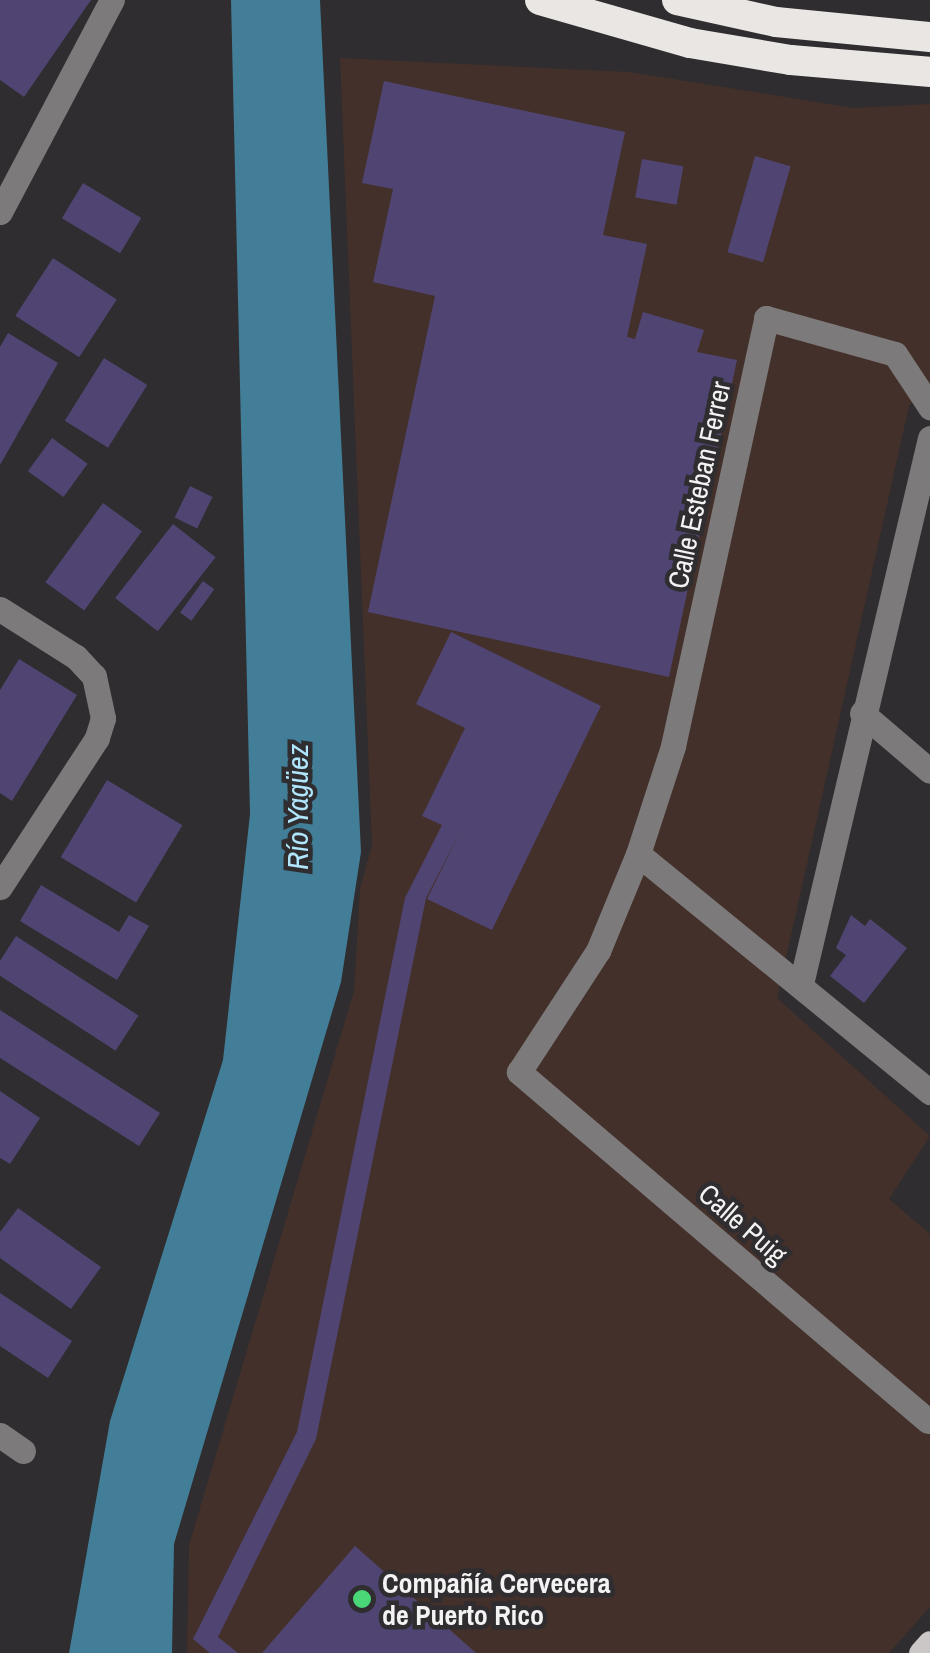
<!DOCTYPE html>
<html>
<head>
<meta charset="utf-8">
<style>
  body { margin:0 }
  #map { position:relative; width:930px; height:1653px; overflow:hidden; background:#2f2d2f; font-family:"Archivo Narrow",sans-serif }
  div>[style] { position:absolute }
  .industrial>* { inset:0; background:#43302b }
  .water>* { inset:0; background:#427e97 }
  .building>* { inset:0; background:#504572; transform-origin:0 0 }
  .minor>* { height:25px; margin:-12.5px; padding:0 12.5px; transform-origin:12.5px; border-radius:12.5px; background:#7c7a7a }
  .major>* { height:25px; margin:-12.5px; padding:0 12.5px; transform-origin:12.5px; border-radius:12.5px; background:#cbc7c6 }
  .highway>* { height:30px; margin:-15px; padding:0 15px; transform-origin:15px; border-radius:15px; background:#eae6e4 }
  .dots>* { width:28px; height:28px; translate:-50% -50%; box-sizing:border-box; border:5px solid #2f2d2f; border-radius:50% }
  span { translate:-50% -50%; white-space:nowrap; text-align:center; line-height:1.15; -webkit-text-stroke:9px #2f2d2f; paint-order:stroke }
  .street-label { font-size:28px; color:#f4f3f4 }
  .poi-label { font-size:28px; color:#f4f3f4; font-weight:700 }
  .left { translate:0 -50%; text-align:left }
  .water-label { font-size:30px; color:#b1e5fc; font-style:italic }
</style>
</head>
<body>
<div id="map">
  <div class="industrial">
    <i style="clip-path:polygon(340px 58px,629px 72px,854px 108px,930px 104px,930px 383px,909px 406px,777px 998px,930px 1136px,889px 1199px,930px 1234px,930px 1607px,889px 1653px,187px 1653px,189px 1545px,354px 991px,360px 889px,372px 845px)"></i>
  </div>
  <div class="water">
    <i style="clip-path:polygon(231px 0,320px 0,361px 852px,341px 982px,174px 1544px,172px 1653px,69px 1653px,110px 1421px,223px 1060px,250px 814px)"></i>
  </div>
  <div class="building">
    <i style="clip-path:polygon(0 0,91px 0,24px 97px,0 80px)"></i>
    <i style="clip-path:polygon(384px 81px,625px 132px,603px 235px,647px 244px,627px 337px,635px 339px,643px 312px,704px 330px,697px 352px,737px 360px,669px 677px,368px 612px,435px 296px,373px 282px,393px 189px,362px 183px)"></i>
    <i style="left:755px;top:156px;width:37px;height:100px;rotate:16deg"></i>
    <i style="left:642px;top:159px;width:42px;height:39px;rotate:10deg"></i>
    <i style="left:83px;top:183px;width:68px;height:41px;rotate:31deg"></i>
    <i style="left:53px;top:258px;width:76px;height:69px;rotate:33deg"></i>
    <i style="clip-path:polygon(8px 333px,58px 363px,0 465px,0 347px)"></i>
    <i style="left:104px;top:358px;width:51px;height:74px;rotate:32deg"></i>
    <i style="left:52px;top:438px;width:44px;height:41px;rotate:36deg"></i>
    <i style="left:190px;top:486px;width:25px;height:35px;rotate:26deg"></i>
    <i style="left:103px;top:503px;width:48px;height:98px;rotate:36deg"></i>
    <i style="left:173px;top:524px;width:54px;height:94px;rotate:38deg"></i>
    <i style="left:203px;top:581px;width:14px;height:39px;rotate:36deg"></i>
    <i style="clip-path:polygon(451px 632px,601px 706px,492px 930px,427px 899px,459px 834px,426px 898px,316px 1439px,218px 1637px,238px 1653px,210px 1653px,193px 1639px,297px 1432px,405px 898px,442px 825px,422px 816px,465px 728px,416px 704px)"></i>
    <i style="clip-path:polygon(19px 659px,77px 695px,12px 801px,0 793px,0 690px)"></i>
    <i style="left:107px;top:780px;width:88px;height:90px;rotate:31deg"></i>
    <i style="clip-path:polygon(41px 885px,119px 932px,129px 915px,149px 926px,117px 980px,20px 921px)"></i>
    <i style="clip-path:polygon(851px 915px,865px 926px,870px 919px,907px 948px,864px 1003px,830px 976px,846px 955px,836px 948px)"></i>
    <i style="left:16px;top:936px;width:146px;height:42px;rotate:33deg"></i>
    <i style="clip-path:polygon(0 1010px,160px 1113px,139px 1146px,0 1058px)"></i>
    <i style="clip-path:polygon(0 1091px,40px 1118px,10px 1164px,0 1158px)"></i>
    <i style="clip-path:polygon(18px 1208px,101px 1267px,71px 1309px,0 1258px,0 1232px)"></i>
    <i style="clip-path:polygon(0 1293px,72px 1341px,48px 1378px,0 1346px)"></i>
    <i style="clip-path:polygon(355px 1546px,476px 1653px,262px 1653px)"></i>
  </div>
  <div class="minor">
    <i style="left:0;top:212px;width:240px;rotate:-62.2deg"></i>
    <i style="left:0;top:609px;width:90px;rotate:32.3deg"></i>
    <i style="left:76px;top:657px;width:26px;rotate:47deg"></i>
    <i style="left:94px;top:676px;width:43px;rotate:77.9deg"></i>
    <i style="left:103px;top:718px;width:21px;rotate:107deg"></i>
    <i style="left:97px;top:738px;width:178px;rotate:123.1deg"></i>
    <i style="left:862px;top:713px;width:89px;rotate:40.5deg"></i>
    <i style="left:638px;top:854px;width:377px;rotate:39.2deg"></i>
    <i style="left:801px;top:984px;width:561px;rotate:-76.71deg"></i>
    <i style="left:928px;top:1421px;width:538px;rotate:-139.53deg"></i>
    <i style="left:519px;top:1072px;width:145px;rotate:-56.9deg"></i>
    <i style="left:598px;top:951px;width:105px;rotate:-67.6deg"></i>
    <i style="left:638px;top:854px;width:114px;rotate:-72deg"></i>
    <i style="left:673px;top:746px;width:438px;rotate:-77.7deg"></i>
    <i style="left:766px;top:318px;width:134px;rotate:15.6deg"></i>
    <i style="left:895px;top:354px;width:64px;rotate:56.6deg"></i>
    <i style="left:0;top:1435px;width:28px;rotate:35deg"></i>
  </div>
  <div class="major">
    <i style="left:921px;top:1653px;width:13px;rotate:-48deg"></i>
  </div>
  <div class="highway">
    <i style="left:540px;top:0;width:156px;rotate:16deg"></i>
    <i style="left:690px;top:43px;width:102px;rotate:9.6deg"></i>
    <i style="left:791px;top:60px;width:140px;rotate:4.9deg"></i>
    <i style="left:677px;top:0;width:101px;rotate:12.5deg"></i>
    <i style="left:776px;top:22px;width:155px;rotate:5.6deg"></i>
  </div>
  <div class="dots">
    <i style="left:362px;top:1599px;background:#4ad778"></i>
  </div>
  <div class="street-label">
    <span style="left:699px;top:485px;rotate:-78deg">Calle Esteban Ferrer</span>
    <span style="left:743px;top:1224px;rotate:41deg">Calle Puig</span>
  </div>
  <div class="poi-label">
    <span class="left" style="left:382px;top:1599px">Compañía Cervecera<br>de Puerto Rico</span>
  </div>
  <div class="water-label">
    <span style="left:297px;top:807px;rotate:-90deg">Río Yagüez</span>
  </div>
</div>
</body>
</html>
